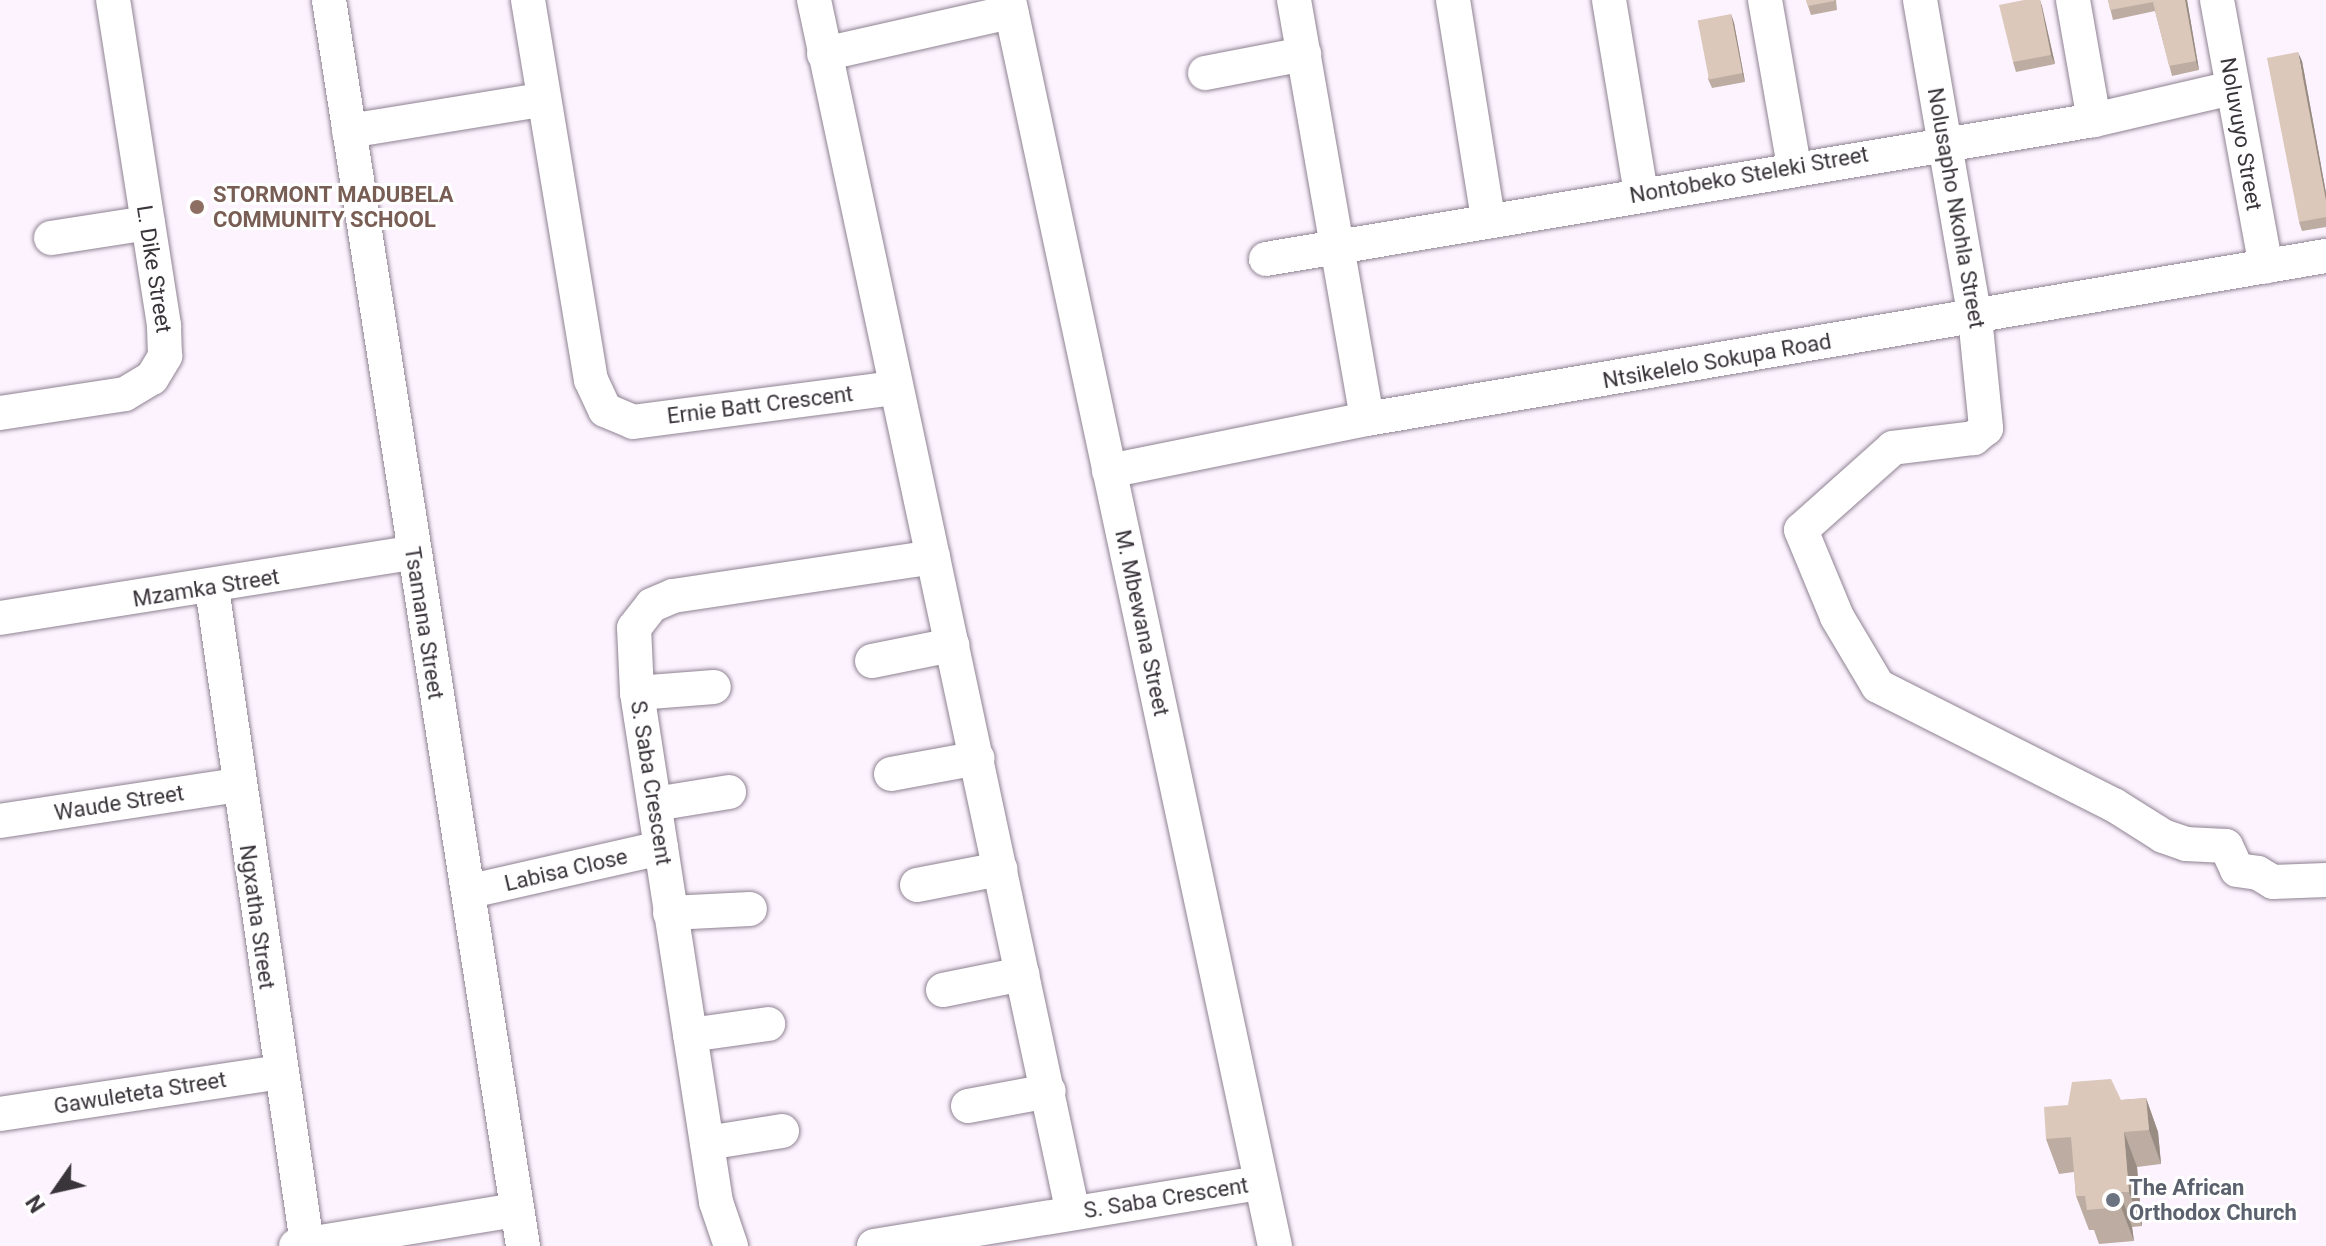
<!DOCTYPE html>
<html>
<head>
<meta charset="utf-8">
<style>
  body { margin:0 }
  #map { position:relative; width:2326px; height:1246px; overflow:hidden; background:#fcf3fe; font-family:Roboto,sans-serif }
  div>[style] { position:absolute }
  .roads { filter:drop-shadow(0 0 2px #8f8292) drop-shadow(0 0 2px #8f8292) }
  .minor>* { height:34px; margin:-17px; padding:0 17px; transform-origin:17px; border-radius:17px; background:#fff }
  .wall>* { inset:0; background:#bcaca1 }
  .shaded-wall>* { inset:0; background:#998c83 }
  .building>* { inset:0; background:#dbc8bb; transform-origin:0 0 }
  .dots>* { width:22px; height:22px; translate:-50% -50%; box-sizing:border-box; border:4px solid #fff; border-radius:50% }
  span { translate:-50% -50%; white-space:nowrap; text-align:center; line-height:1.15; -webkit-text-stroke:6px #fff; paint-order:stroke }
  .street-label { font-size:22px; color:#3a343b }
  .education-label { font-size:22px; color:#785e54; font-weight:700 }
  .left { translate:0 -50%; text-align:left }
  .worship-label { font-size:22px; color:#5b616d; font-weight:700 }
  .north { position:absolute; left:16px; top:1150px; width:80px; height:80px; -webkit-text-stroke:6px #fff; paint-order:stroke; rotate:236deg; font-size:22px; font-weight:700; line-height:32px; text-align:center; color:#3a343b }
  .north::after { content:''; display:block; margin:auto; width:28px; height:36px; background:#3a343b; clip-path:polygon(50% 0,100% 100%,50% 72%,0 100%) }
</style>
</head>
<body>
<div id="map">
  <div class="roads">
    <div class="minor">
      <i style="left:329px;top:0;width:1261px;rotate:81.15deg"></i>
      <i style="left:528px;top:0;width:385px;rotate:80.6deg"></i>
      <i style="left:591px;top:380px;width:33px;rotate:65deg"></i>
      <i style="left:605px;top:410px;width:30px;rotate:23deg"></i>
      <i style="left:633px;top:422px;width:263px;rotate:-7.4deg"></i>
      <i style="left:814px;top:0;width:1240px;rotate:77.95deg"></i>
      <i style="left:1009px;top:0;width:1274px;rotate:77.95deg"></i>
      <i style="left:1294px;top:0;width:425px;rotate:80.1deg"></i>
      <i style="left:1453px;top:0;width:222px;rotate:80.9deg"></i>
      <i style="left:1609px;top:0;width:196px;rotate:80.6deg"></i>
      <i style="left:1765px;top:0;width:169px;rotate:80.1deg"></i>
      <i style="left:1920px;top:0;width:322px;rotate:80.2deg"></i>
      <i style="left:1975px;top:317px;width:112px;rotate:84.3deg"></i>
      <i style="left:1986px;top:428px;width:16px;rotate:140deg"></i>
      <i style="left:1974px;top:438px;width:82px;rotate:173deg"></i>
      <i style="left:1893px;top:448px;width:123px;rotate:138.3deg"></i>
      <i style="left:1801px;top:530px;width:94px;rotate:67.5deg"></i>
      <i style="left:1837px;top:617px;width:80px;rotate:59.3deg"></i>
      <i style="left:1878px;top:686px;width:264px;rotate:26.8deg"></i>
      <i style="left:2114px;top:805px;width:58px;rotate:32.3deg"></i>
      <i style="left:2163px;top:836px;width:24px;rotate:19deg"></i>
      <i style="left:2186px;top:844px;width:40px;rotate:2.9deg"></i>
      <i style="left:2226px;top:846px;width:26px;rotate:65deg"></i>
      <i style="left:2237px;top:870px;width:21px;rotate:8deg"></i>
      <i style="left:2258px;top:873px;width:17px;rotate:31deg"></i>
      <i style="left:2273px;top:882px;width:53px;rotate:-2.2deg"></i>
      <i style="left:2073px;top:0;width:122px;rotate:80.1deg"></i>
      <i style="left:2217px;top:0;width:271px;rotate:79.6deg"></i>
      <i style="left:824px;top:54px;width:192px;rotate:-12.7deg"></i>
      <i style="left:1205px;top:73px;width:101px;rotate:-10.9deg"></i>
      <i style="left:349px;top:131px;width:194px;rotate:-9.2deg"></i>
      <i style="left:51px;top:238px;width:98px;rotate:-8.8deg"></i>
      <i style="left:1266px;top:259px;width:840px;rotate:-9.53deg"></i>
      <i style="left:2094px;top:120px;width:142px;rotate:-13.1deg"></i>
      <i style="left:0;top:413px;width:126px;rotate:-8.6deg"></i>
      <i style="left:125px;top:394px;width:31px;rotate:-31deg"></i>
      <i style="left:152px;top:378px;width:26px;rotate:-59deg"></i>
      <i style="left:165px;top:356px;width:31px;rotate:-92deg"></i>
      <i style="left:164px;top:325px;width:329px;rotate:-98.9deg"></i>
      <i style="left:1109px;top:471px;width:263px;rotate:-11.4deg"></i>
      <i style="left:1367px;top:419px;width:973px;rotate:-9.65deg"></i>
      <i style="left:212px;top:588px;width:663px;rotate:81.76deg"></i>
      <i style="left:0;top:618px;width:417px;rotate:-9deg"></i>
      <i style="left:872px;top:661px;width:82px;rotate:-11.3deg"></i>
      <i style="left:637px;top:693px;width:77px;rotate:-4.5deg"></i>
      <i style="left:891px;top:774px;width:88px;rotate:-10.4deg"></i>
      <i style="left:655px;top:804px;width:75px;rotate:-9.2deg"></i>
      <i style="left:0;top:821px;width:241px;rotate:-8.6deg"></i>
      <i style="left:917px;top:885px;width:85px;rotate:-10.9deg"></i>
      <i style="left:471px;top:891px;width:195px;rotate:-12.8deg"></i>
      <i style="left:670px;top:913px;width:80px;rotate:-2.9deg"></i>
      <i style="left:943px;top:990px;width:81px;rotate:-11.4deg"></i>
      <i style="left:690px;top:1035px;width:79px;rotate:-8deg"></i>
      <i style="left:968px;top:1106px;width:82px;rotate:-10.5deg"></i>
      <i style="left:0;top:1114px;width:283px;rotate:-8.5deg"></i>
      <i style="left:707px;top:1143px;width:76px;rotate:-9.1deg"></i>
      <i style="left:296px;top:1246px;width:224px;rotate:-9.3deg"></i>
      <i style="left:731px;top:1246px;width:46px;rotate:-108.8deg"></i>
      <i style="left:716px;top:1202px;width:515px;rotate:-98.82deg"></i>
      <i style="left:637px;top:693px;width:65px;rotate:-92.6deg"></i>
      <i style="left:634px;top:628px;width:29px;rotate:-52deg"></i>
      <i style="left:652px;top:605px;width:23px;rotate:-23deg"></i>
      <i style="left:673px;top:596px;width:263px;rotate:-8.5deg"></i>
      <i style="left:874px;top:1246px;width:390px;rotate:-9.3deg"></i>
    </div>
  </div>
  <div class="wall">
    <i style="clip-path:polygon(1806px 0,1836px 0,1837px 10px,1811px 15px)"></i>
    <i style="clip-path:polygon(2040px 0,2055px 64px,2016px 72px,2013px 62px)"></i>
    <i style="clip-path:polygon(2108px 0,2187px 0,2199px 70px,2172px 76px,2155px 11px,2113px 20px)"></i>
    <i style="clip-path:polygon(1731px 14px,1734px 23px,1745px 82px,1712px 88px,1708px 79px)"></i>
    <i style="clip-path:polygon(2302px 61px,2326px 193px,2326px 227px,2302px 231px,2299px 222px)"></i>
    <i style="clip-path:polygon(2146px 1098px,2158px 1132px,2161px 1164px,2137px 1167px,2142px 1226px,2132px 1227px,2134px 1241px,2099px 1244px,2094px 1230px,2089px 1230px,2076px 1196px,2074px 1172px,2059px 1174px,2046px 1139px,2121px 1100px)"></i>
  </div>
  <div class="shaded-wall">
    <i style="clip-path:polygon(2040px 0,2042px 6px,2055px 64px,2051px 55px)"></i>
    <i style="clip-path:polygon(2185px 0,2187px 0,2199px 70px,2196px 61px)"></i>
    <i style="clip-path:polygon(1731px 14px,1734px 23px,1745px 82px,1742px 73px)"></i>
    <i style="clip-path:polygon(2298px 52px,2302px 61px,2326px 193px,2326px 201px)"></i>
    <i style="clip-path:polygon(2146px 1098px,2158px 1132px,2161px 1164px,2149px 1130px)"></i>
    <i style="clip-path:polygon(2124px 1132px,2137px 1167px,2142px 1226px,2129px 1192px)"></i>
    <i style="clip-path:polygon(2120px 1192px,2132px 1227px,2134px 1241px,2121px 1207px)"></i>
  </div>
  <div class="building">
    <i style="clip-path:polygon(1806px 0,1834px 0,1834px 1px,1808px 6px)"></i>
    <i style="clip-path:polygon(2024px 0,2040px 0,2051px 55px,2013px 62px,1999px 5px)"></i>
    <i style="clip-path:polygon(2108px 0,2185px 0,2196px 61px,2169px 66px,2153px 2px,2110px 10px)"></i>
    <i style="left:1731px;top:14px;width:60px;height:34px;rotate:79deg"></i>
    <i style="clip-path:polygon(2298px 52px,2326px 201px,2326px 217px,2299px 222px,2267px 58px)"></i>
    <i style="clip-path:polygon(2111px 1079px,2121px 1100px,2146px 1098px,2149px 1130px,2124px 1132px,2129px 1192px,2120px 1192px,2121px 1207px,2087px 1210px,2085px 1196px,2076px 1196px,2071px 1137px,2046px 1139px,2044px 1107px,2068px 1105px,2072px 1082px)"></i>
  </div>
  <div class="dots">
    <i style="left:197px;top:207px;background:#8d6e63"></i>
    <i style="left:2113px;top:1200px;background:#6b7280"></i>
  </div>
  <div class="street-label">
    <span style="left:2241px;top:134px;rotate:80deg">Noluvuyo Street</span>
    <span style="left:1749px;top:175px;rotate:-10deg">Nontobeko Steleki Street</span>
    <span style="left:1956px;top:208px;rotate:80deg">Nolusapho Nkohla Street</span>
    <span style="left:154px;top:269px;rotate:81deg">L. Dike Street</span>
    <span style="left:1717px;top:361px;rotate:-10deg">Ntsikelelo Sokupa Road</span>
    <span style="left:760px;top:405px;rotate:-7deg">Ernie Batt Crescent</span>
    <span style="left:206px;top:588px;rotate:-9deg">Mzamka Street</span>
    <span style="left:424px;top:623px;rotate:81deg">Tsamana Street</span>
    <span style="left:1142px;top:623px;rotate:78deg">M. Mbewana Street</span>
    <span style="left:651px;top:783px;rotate:81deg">S. Saba Crescent</span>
    <span style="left:119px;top:803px;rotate:-9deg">Waude Street</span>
    <span style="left:566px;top:870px;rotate:-13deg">Labisa Close</span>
    <span style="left:257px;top:917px;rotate:82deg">Ngxatha Street</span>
    <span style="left:140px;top:1093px;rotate:-9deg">Gawuleteta Street</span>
    <span style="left:1166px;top:1198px;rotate:-9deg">S. Saba Crescent</span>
  </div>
  <div class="education-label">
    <span class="left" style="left:213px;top:207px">STORMONT MADUBELA<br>COMMUNITY SCHOOL</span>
  </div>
  <div class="worship-label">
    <span class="left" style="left:2129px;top:1200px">The African<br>Orthodox Church</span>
  </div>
  <div class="north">N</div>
</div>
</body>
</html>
